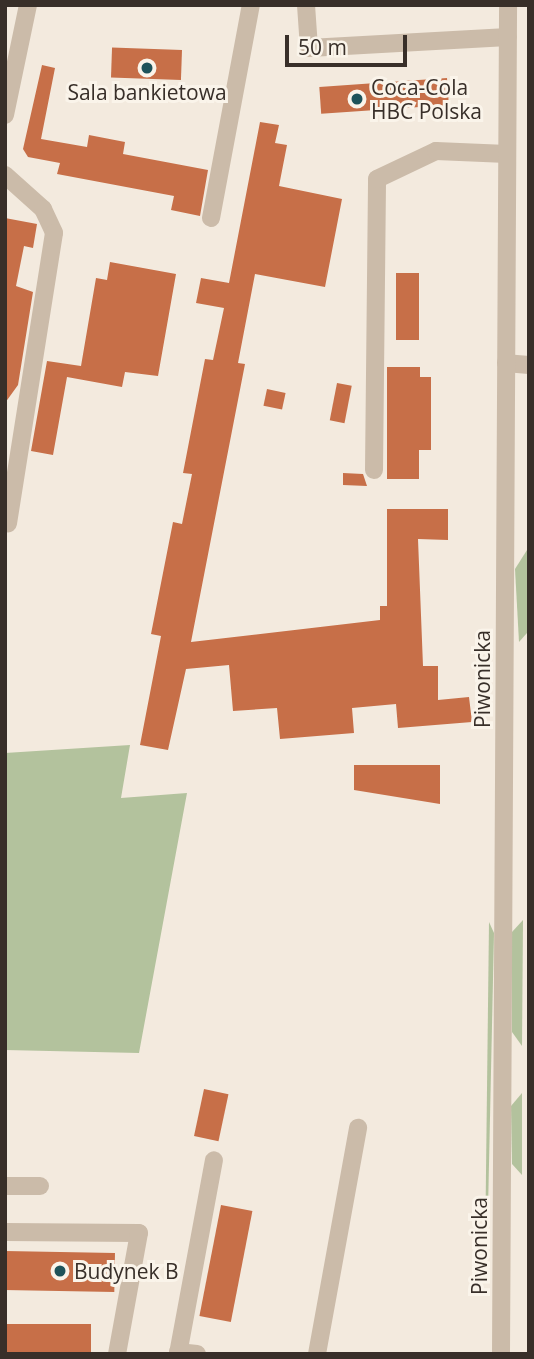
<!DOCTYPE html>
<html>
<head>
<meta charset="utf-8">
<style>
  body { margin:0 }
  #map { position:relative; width:534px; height:1359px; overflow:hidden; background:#f3eade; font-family:"Open Sans",sans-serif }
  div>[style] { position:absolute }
  .green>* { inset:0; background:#b3c29d }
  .building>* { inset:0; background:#c76f48; transform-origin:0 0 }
  .minor>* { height:18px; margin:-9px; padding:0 9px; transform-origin:9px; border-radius:9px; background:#cbbba9 }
  .dots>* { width:19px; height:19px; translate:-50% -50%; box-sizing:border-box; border:4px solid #faf4ea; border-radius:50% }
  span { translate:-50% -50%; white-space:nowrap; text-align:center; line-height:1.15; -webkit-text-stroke:6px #faf4ea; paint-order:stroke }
  .poi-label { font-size:21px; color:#382f29 }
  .left { translate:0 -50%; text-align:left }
  .street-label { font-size:21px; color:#382f29 }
  .frame { position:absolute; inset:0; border:7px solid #382f29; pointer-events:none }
  .scale { position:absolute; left:285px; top:35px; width:122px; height:32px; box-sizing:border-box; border:4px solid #382f29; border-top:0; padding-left:9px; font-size:21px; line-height:24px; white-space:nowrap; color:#382f29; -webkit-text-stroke:5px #faf4ea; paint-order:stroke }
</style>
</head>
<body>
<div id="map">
  <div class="green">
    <i style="clip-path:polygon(527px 550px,527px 633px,519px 642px,515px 569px)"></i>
    <i style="clip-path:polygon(130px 745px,121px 798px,187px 793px,139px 1053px,5px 1050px,5px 753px)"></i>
    <i style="clip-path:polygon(523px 920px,522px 1046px,512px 1032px,512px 932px)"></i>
    <i style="clip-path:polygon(489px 922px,494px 933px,487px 1256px,485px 1256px)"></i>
    <i style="clip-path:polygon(522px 1093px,522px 1175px,512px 1164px,511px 1106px)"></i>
  </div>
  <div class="building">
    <i style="left:182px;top:50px;width:30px;height:70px;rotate:92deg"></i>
    <i style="clip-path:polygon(42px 65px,55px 68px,41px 139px,87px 147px,89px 135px,125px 142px,123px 154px,208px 170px,200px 216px,171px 210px,174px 196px,57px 174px,60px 163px,28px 157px,23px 149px)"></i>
    <i style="left:447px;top:78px;width:27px;height:128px;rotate:86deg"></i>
    <i style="clip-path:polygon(260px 122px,279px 125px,275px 143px,287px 145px,279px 186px,342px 199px,325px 287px,255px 274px,238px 363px,245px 364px,191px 642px,380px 620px,380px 606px,387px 606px,387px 509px,448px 509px,448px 540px,418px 539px,423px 666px,438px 666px,438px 700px,469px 697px,472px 722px,398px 728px,396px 704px,352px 708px,354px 733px,280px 739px,277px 708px,233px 711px,229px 665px,186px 669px,168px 750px,140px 745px,161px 636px,151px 634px,173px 522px,182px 524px,192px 474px,183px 473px,205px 359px,213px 360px,224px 308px,196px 303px,201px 278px,229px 283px)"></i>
    <i style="clip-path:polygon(5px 218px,37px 224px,33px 248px,24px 246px,16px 286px,33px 292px,18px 385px,5px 403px)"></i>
    <i style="clip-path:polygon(110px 262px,176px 274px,158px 376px,125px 372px,122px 387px,67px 377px,53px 455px,31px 451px,47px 361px,81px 366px,96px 278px,107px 280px)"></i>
    <i style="left:396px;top:273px;width:23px;height:67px"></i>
    <i style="clip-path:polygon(387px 367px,420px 367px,420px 377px,431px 377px,431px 450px,419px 450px,419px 479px,387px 479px)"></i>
    <i style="left:337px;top:383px;width:15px;height:38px;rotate:11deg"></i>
    <i style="left:267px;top:389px;width:19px;height:17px;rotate:12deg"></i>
    <i style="clip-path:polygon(343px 473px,363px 474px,367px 486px,343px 485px)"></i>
    <i style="clip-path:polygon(354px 765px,440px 765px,440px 804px,354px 790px)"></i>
    <i style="left:204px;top:1089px;width:25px;height:48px;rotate:12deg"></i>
    <i style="left:221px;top:1205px;width:32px;height:113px;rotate:11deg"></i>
    <i style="left:5px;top:1251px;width:110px;height:39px;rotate:1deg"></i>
    <i style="left:91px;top:1324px;width:30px;height:86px;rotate:90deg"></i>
  </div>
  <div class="minor">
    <i style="left:306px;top:5px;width:43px;rotate:86deg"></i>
    <i style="left:309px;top:48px;width:199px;rotate:-3.2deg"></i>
    <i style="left:5px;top:115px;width:112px;rotate:-78.2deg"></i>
    <i style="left:5px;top:175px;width:51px;rotate:41.8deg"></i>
    <i style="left:43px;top:209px;width:26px;rotate:65deg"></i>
    <i style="left:54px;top:233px;width:294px;rotate:99deg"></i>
    <i style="left:211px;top:218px;width:217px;rotate:-79.4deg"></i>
    <i style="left:506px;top:363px;width:23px;rotate:5deg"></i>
    <i style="left:374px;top:470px;width:291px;rotate:-89.4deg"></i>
    <i style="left:377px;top:179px;width:65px;rotate:-25.4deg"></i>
    <i style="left:436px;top:151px;width:71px;rotate:2.4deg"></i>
    <i style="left:5px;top:1186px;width:35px"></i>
    <i style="left:5px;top:1232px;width:134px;rotate:0.4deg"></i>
    <i style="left:139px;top:1233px;width:123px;rotate:100.3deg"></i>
    <i style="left:178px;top:1352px;width:19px;rotate:6deg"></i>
    <i style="left:178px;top:1354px;width:197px;rotate:-79.5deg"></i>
    <i style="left:317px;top:1354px;width:230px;rotate:-79.7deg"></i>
    <i style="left:501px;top:1354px;width:1349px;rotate:-89.7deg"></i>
  </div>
  <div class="dots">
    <i style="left:147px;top:68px;background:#1e535a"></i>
    <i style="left:357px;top:99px;background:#1e535a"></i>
    <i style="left:60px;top:1271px;background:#1e535a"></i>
  </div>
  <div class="poi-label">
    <span class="left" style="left:371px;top:99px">Coca-Cola<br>HBC Polska</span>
    <span style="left:147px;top:92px">Sala bankietowa</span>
    <span class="left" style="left:74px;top:1271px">Budynek B</span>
  </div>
  <div class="street-label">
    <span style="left:482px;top:679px;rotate:-90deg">Piwonicka</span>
    <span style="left:479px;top:1246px;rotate:-90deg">Piwonicka</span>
  </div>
  <div class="frame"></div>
  <div class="scale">50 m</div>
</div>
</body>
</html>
